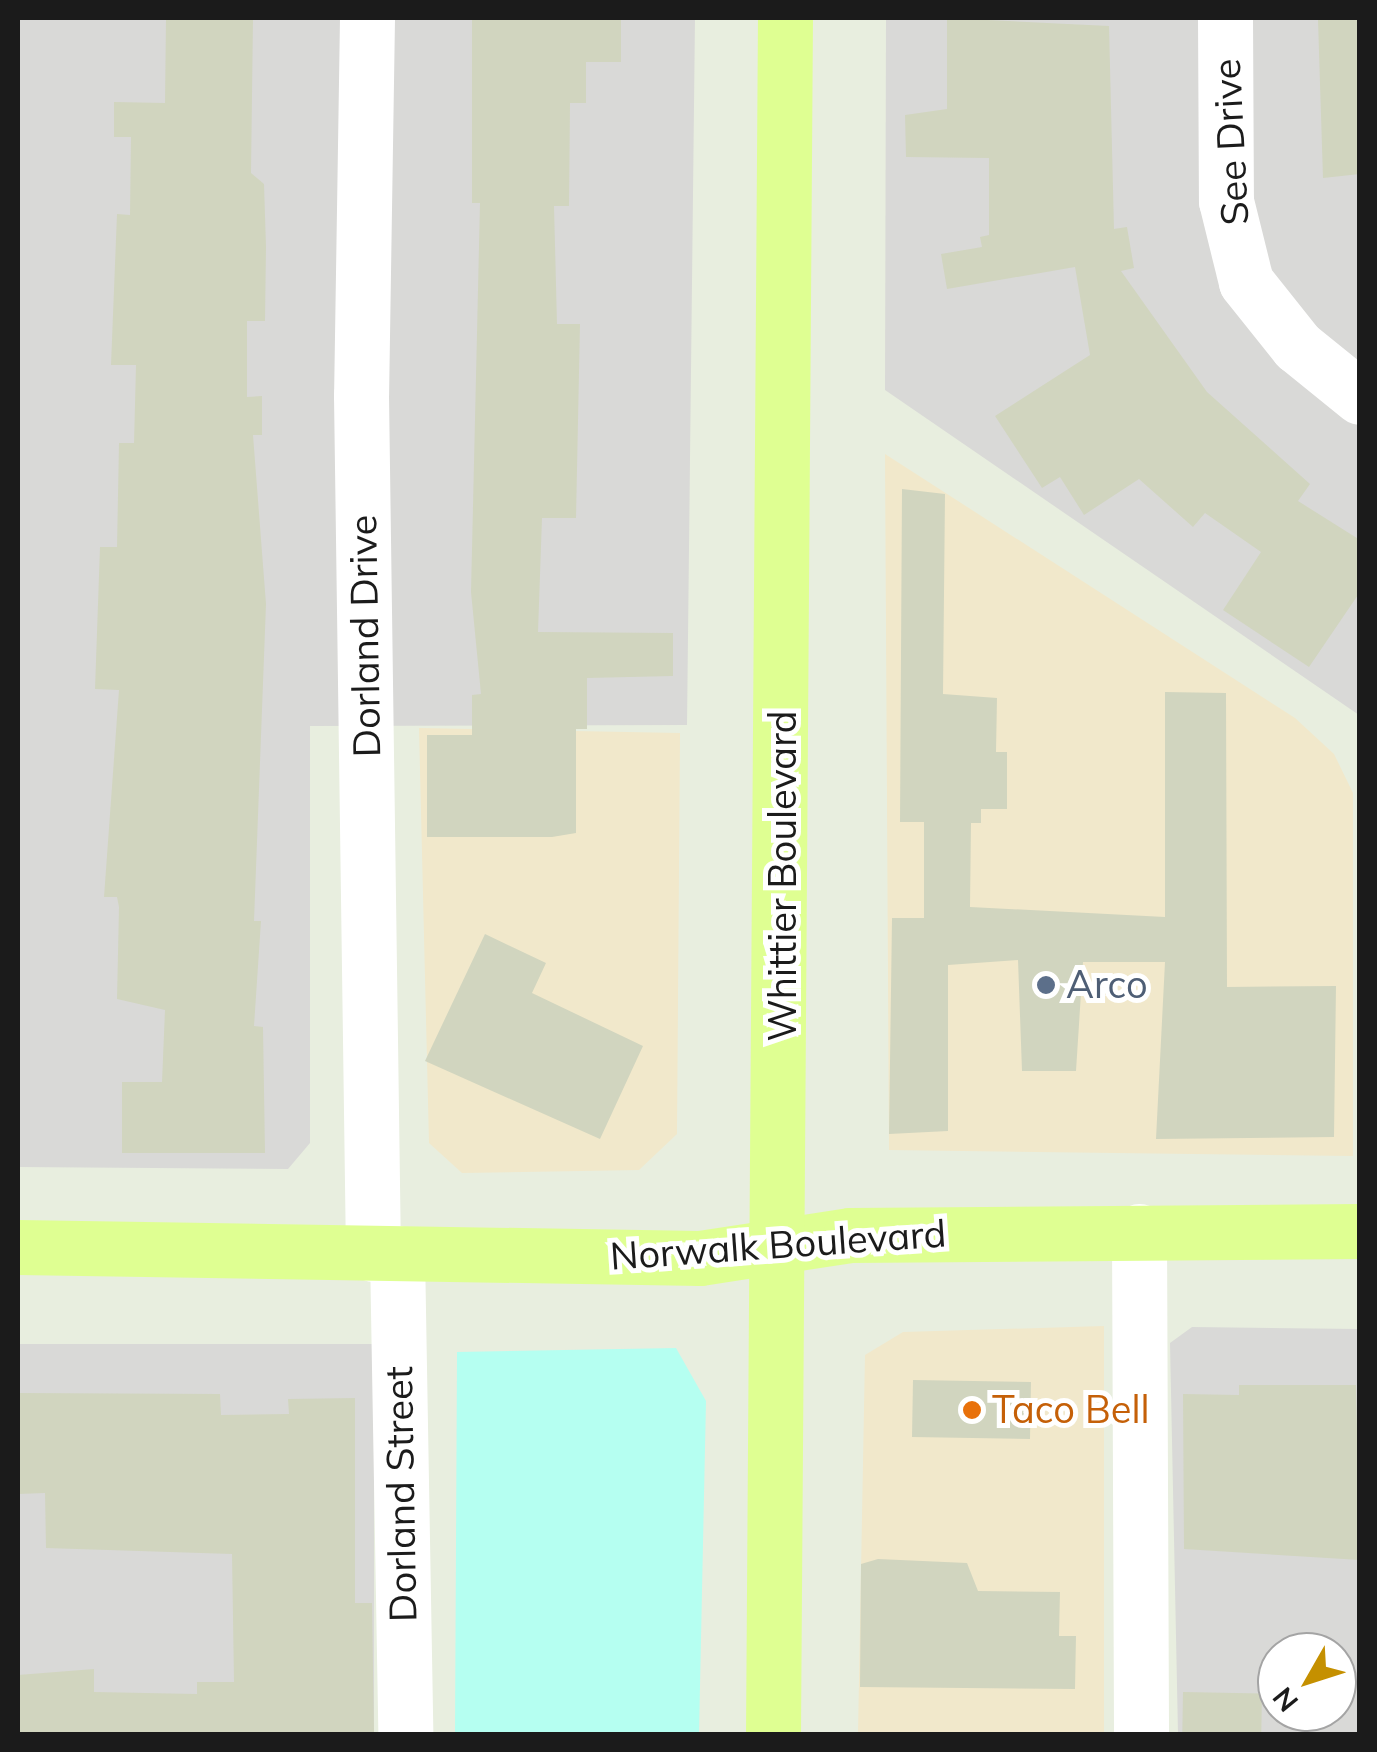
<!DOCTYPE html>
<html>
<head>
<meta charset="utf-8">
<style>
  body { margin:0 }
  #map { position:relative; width:1377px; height:1752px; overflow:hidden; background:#e8eedf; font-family:Mulish,sans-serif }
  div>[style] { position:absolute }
  .residential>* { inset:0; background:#d9d9d7; transform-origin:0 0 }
  .commercial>* { inset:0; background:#f1e8cb }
  .park>* { inset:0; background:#b5fff1 }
  .building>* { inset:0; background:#d1d5bf; transform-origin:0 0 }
  .minor>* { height:55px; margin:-27.5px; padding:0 27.5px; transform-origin:27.5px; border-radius:27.5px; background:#fff }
  .major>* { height:55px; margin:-27.5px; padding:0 27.5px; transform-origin:27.5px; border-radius:27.5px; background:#dfff92 }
  .dots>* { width:28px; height:28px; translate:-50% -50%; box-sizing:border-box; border:5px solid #fff; border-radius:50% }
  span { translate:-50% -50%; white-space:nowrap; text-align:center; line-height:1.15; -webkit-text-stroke:10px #fff; paint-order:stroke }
  .street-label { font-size:38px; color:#1b1b1b }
  .service-label { font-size:38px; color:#4e5e75 }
  .left { translate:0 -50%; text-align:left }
  .food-label { font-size:38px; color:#c56008 }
  .frame { position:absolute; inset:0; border:20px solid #1b1b1b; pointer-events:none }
  .north { position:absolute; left:1257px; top:1632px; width:100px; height:100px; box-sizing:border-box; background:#fff; border:2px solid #a4a4a4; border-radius:50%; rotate:231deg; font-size:28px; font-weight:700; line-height:40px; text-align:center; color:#1b1b1b }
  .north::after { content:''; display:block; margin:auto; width:35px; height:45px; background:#c59000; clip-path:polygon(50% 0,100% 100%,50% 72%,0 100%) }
</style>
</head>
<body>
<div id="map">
  <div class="residential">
    <i style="clip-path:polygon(18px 18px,695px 18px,687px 725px,310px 726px,310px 1143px,288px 1169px,18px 1167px)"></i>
    <i style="clip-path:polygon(886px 18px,1359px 18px,1359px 715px,885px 390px)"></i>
    <i style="clip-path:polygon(evenodd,1192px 1327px,1359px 1329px,1359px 1734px,1178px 1734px,1170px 1343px,1192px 1327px,1277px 1652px,1337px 1652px,1337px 1712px,1277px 1712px,1277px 1652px)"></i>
    <i style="left:18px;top:1344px;width:356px;height:390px"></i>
  </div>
  <div class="commercial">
    <i style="clip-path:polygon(885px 454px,1295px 718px,1334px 754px,1353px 793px,1353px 1156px,889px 1150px)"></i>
    <i style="clip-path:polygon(419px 728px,680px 733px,677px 1134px,639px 1170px,462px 1173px,429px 1143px)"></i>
    <i style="clip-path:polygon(1104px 1326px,1104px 1734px,858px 1734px,865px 1355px,903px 1332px)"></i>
  </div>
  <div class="park">
    <i style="clip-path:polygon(676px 1348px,706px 1401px,699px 1734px,455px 1734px,457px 1352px)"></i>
  </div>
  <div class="building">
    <i style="clip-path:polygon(166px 18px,253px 18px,251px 173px,264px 184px,266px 247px,265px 321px,247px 321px,247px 397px,262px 396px,262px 435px,253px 435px,266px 604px,254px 921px,261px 921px,254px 1026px,263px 1027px,265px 1153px,122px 1153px,122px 1082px,162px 1082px,165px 1010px,117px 999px,119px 907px,117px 897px,104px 897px,119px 690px,95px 689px,100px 547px,117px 547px,119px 443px,134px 443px,136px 365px,111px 365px,117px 214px,130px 215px,131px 137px,114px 137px,114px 102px,165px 103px)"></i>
    <i style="clip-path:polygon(472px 18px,621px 18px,621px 62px,586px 62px,586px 103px,570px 103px,569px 206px,554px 206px,557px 324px,580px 324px,576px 518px,542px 518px,538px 632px,673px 633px,673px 676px,587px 678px,587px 729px,576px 729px,576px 833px,552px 837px,427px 837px,427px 735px,472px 735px,472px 695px,481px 694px,471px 592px,480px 203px,472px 203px)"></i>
    <i style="clip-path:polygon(947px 18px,1109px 26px,1114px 229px,1127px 227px,1134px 268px,1121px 271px,1207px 392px,1310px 484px,1298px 501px,1360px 540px,1360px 592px,1309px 667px,1223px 610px,1261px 552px,1205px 513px,1193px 527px,1139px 479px,1084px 515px,1060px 477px,1042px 488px,995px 416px,1090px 355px,1075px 267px,947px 289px,941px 254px,982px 247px,980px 237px,989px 235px,989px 158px,906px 157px,905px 115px,947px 109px)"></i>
    <i style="clip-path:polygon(1318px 20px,1360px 20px,1360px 174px,1323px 178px)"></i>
    <i style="clip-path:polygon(902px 489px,945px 494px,943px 694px,997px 698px,996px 752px,1007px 752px,1007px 809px,981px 809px,981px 823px,971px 823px,970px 907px,1165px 917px,1165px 692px,1226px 693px,1227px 987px,1336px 986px,1334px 1137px,1156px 1139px,1165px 962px,1083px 962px,1076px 1071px,1022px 1071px,1018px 960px,948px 965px,948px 1131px,889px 1134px,892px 918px,924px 918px,924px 822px,900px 822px)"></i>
    <i style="clip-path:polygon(485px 934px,546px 963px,532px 993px,643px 1046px,600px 1139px,425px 1061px)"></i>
    <i style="left:913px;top:1380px;width:118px;height:57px;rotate:1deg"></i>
    <i style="clip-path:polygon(1239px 1385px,1356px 1385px,1360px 1560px,1184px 1549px,1183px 1394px,1239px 1395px)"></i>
    <i style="clip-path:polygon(18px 1393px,220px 1394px,221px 1415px,289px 1414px,288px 1399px,355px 1398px,355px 1603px,372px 1603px,374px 1732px,18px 1734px,18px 1675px,94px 1669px,94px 1692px,197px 1694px,197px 1682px,234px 1682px,232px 1554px,46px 1548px,45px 1493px,18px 1494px)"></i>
    <i style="clip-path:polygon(878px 1559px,967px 1563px,978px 1591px,1060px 1592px,1059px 1636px,1076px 1636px,1075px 1689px,860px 1687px,861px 1564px)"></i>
    <i style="left:1183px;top:1692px;width:79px;height:42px;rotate:1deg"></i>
  </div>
  <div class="minor">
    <i style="left:367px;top:18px;width:377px;rotate:90.9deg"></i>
    <i style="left:361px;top:395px;width:859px;rotate:89.2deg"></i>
    <i style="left:1225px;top:18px;width:183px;rotate:89.7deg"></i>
    <i style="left:1226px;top:201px;width:83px;rotate:76.1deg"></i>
    <i style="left:1246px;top:282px;width:82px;rotate:51.4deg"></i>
    <i style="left:1297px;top:346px;width:81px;rotate:39deg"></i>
    <i style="left:1139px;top:1231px;width:503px;rotate:89.77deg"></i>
    <i style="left:397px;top:1253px;width:481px;rotate:89deg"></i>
  </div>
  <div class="major">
    <i style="left:18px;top:1247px;width:682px;rotate:0.92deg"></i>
    <i style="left:700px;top:1258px;width:152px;rotate:-8.7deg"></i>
    <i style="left:850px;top:1235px;width:510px;rotate:-0.45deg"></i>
    <i style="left:773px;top:1734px;width:1716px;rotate:-89.6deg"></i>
  </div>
  <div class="dots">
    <i style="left:1046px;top:985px;background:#5c6f8a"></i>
    <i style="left:972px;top:1410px;background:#e8710a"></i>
  </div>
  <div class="street-label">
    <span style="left:1231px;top:142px;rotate:-93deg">See Drive</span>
    <span style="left:365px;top:636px;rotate:-91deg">Dorland Drive</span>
    <span style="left:783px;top:876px;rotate:-90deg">Whittier Boulevard</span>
    <span style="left:778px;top:1245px;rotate:-4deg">Norwalk Boulevard</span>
    <span style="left:401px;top:1494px;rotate:-91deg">Dorland Street</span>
  </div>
  <div class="service-label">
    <span class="left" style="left:1066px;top:985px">Arco</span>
  </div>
  <div class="food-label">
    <span class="left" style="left:992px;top:1410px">Taco Bell</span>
  </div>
  <div class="frame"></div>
  <div class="north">N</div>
</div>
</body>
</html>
